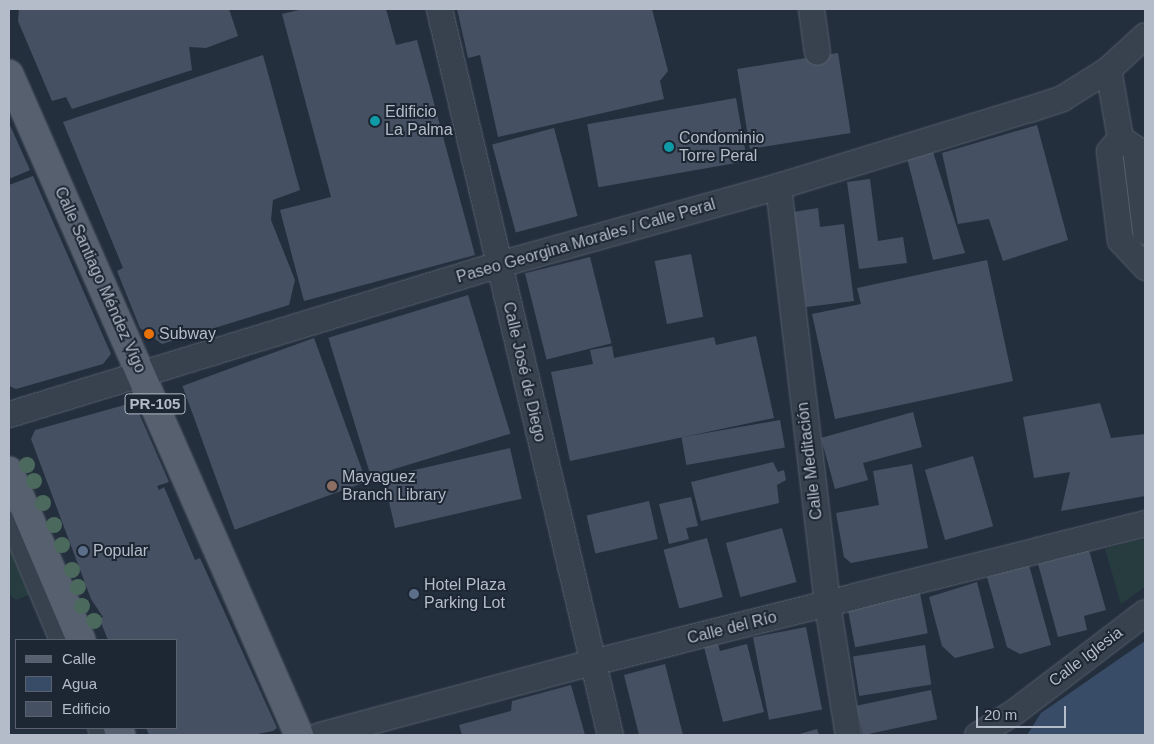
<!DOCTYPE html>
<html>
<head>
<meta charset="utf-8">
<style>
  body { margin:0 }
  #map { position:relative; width:1154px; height:744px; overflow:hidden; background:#242f3e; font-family:Arial,sans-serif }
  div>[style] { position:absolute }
  .green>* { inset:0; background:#263c3f }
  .water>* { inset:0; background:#394c67 }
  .building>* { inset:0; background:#455162; transform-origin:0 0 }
  .roads { filter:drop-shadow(0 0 1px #565f6c) drop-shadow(0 0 1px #565f6c) }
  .pedestrian>* { height:19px; margin:-9.5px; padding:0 9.5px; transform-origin:9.5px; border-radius:9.5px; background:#38414e }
  .minor>* { height:25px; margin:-12.5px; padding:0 12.5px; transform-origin:12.5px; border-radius:12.5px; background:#38414e }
  .primary>* { height:28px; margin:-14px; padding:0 14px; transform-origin:14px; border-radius:14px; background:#56606e }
  .trees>* { width:16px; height:16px; margin:-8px; border-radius:50%; background:#4b6a5d }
  .dots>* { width:14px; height:14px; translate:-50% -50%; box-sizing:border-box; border:2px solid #1d2633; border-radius:50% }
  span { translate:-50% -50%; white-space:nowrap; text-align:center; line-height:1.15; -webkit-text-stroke:4px #1d2633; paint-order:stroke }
  .shield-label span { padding:1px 4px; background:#1d2633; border:1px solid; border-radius:4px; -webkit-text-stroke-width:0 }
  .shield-label { font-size:15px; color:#b4bcc9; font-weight:700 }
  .poi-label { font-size:16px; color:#b4bcc9 }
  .left { translate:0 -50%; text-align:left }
  .street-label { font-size:16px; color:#b4bcc9 }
  .frame { position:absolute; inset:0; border:10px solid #b4bcc9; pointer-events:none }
  .legend { position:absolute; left:15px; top:639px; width:162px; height:90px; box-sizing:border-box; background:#1d2633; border:1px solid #59626f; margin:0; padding:6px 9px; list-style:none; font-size:15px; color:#b4bcc9 }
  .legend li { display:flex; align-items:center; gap:10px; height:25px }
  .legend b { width:25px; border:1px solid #59626f }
  .scale { position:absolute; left:976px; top:706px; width:90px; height:22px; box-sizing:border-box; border:2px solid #b4bcc9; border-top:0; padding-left:6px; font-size:15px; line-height:18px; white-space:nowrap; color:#b4bcc9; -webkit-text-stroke:4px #1d2633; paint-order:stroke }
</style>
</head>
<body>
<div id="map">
  <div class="green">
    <i style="clip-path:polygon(1145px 538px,1145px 587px,1121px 604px,1105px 549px)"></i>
    <i style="clip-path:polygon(9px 547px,29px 595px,16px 600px,9px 594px)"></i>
  </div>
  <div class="water">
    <i style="clip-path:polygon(1145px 641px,1145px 735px,1027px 735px,1041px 713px)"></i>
  </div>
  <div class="building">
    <i style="clip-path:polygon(229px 9px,238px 36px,206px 48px,189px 47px,192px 70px,72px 109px,66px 97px,52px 101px,18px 21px,19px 9px)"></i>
    <i style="clip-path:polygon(303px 9px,386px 9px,396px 45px,417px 40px,475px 255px,304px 301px,280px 210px,331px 197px,282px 14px)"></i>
    <i style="clip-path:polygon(457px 9px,652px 9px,668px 71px,660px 81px,664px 99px,498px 137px,480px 55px,468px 58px)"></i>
    <i style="left:838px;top:53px;width:81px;height:102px;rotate:81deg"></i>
    <i style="clip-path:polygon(263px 55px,300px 190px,273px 200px,271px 220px,295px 280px,289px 305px,162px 344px,140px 328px,117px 271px,123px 268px,63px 122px)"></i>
    <i style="left:736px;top:98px;width:64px;height:151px;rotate:80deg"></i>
    <i style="clip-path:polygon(9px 123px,30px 170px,9px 179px)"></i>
    <i style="clip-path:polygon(1037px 125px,1068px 240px,1003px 261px,989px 219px,958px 224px,942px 153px)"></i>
    <i style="left:554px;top:128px;width:91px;height:64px;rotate:75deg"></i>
    <i style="clip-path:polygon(933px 152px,965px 253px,933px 260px,907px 158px)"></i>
    <i style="clip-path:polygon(33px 176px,111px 354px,103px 364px,16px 389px,9px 386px,9px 185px)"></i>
    <i style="clip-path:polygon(870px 179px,878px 241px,903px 237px,907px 263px,859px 269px,847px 182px)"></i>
    <i style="clip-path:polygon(818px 208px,820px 227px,844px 224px,854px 301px,806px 307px,793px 212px)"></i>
    <i style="left:691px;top:254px;width:64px;height:37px;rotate:79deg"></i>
    <i style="left:590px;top:257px;width:89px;height:67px;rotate:76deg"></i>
    <i style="clip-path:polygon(987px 260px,1013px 381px,835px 419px,812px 314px,861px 304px,857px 288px)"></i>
    <i style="left:468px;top:295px;width:145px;height:146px;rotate:73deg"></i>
    <i style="clip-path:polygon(756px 336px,774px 418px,570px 461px,551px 372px,593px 364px,590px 350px,612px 346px,614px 358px,714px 337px,716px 345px)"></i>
    <i style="left:314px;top:338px;width:153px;height:140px;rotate:70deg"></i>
    <i style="clip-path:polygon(1100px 403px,1111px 438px,1145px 434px,1145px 496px,1061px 511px,1070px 472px,1034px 478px,1023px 417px)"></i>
    <i style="clip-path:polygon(128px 404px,138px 411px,169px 482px,157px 486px,159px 490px,164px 487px,195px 560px,200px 558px,277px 728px,273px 731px,253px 735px,149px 735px,146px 728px,176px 728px,176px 640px,108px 640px,99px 618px,103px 617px,91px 599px,31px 439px,35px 430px)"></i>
    <i style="clip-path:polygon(913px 412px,922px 447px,863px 463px,868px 480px,835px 489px,821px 438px)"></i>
    <i style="left:780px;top:420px;width:28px;height:100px;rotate:80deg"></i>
    <i style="left:510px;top:448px;width:52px;height:130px;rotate:77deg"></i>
    <i style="left:973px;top:456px;width:73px;height:50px;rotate:74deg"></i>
    <i style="clip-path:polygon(773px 462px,778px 472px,784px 470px,786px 480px,777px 485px,779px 503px,701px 521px,691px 482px)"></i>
    <i style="clip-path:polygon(912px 464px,928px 548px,851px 563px,844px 557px,836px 513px,879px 505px,873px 471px)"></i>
    <i style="clip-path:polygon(691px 497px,698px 526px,686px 528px,689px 539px,669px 544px,659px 504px)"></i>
    <i style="left:649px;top:501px;width:39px;height:64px;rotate:77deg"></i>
    <i style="left:782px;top:528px;width:56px;height:58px;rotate:75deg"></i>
    <i style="left:707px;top:538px;width:61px;height:45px;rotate:75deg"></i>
    <i style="clip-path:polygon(1089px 550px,1106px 610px,1084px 616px,1087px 630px,1058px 637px,1038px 564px)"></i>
    <i style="clip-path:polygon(1029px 565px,1051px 645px,1020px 654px,1007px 647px,987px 577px)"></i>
    <i style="clip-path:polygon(977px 582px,994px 648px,955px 658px,942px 646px,929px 597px)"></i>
    <i style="left:920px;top:593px;width:41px;height:74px;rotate:79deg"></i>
    <i style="left:806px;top:627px;width:84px;height:54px;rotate:79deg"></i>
    <i style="clip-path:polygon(718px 644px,720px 651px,747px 644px,764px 712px,723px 722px,704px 647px)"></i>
    <i style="left:925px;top:645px;width:40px;height:73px;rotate:81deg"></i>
    <i style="clip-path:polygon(665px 664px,683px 735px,639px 735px,624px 675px)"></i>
    <i style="clip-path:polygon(571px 685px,585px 735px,462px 735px,459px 725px,511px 711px,512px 701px)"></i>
    <i style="left:931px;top:690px;width:30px;height:76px;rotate:78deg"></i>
    <i style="clip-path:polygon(817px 729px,819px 735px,796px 735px)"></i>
  </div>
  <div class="roads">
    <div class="pedestrian">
      <i style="left:9px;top:521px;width:129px;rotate:67.2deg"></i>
      <i style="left:97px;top:728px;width:8px;rotate:67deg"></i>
    </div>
    <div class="minor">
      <i style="left:439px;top:9px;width:746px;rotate:76.75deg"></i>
      <i style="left:811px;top:9px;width:43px;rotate:82.1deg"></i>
      <i style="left:1108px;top:69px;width:70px;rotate:80.1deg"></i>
      <i style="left:1120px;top:138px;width:18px;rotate:34deg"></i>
      <i style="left:1135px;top:148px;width:84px;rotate:83.1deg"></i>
      <i style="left:1120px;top:138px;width:17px;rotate:130deg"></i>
      <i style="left:1109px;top:151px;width:90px;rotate:83deg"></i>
      <i style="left:1120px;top:240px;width:37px;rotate:47deg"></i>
      <i style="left:778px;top:186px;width:421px;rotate:83.3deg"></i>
      <i style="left:827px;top:604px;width:133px;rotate:80.9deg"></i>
      <i style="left:9px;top:414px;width:512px;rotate:-17.02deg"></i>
      <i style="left:499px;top:264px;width:290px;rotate:-15.6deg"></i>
      <i style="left:778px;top:186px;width:263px;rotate:-17.1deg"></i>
      <i style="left:1029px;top:109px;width:35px;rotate:-18deg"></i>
      <i style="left:1062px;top:98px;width:54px;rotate:-32.2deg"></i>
      <i style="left:1108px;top:69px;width:50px;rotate:-42.6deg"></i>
      <i style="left:319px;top:735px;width:283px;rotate:-15deg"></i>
      <i style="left:592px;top:662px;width:570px;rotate:-14.11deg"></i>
      <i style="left:977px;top:735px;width:45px;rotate:-32.3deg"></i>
      <i style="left:1015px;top:711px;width:163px;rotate:-37.3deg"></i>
    </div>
    <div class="primary">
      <i style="left:9px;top:74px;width:722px;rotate:66.31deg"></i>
      <i style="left:9px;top:471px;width:184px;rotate:66.9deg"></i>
      <i style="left:118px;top:728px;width:8px;rotate:67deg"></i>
    </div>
  </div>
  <div class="trees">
    <i style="left:27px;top:465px"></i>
    <i style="left:34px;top:481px"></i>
    <i style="left:43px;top:503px"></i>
    <i style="left:54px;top:525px"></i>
    <i style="left:62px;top:545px"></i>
    <i style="left:72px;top:570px"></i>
    <i style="left:78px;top:587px"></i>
    <i style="left:82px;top:606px"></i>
    <i style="left:94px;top:621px"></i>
  </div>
  <div class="dots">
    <i style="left:375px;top:121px;background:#0f9aa8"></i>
    <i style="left:669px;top:147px;background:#0f9aa8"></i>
    <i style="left:149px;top:334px;background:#e8710a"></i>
    <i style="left:332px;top:486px;background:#8d6e63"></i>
    <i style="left:83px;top:551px;background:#5c6f8a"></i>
    <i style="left:414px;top:594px;background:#5c6f8a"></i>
  </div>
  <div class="shield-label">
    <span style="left:155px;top:404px">PR-105</span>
  </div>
  <div class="poi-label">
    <span class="left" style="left:385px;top:121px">Edificio<br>La Palma</span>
    <span class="left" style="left:679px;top:147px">Condominio<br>Torre Peral</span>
    <span class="left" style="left:159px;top:334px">Subway</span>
    <span class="left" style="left:342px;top:486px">Mayaguez<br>Branch Library</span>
    <span class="left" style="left:93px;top:551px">Popular</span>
    <span class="left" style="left:424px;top:594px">Hotel Plaza<br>Parking Lot</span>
  </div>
  <div class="street-label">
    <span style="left:586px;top:241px;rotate:-16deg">Paseo Georgina Morales / Calle Peral</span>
    <span style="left:100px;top:280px;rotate:66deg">Calle Santiago Méndez Vigo</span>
    <span style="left:524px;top:372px;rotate:77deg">Calle José de Diego</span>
    <span style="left:810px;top:461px;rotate:-97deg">Calle Meditación</span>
    <span style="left:732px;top:628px;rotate:-14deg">Calle del Río</span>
    <span style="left:1086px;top:657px;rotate:-37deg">Calle Iglesia</span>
  </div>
  <div class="frame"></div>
  <ul class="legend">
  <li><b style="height:6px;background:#56606e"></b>Calle</li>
  <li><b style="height:14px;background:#394c67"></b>Agua</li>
  <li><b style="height:14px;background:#455162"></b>Edificio</li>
  </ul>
  <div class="scale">20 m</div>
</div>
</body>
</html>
